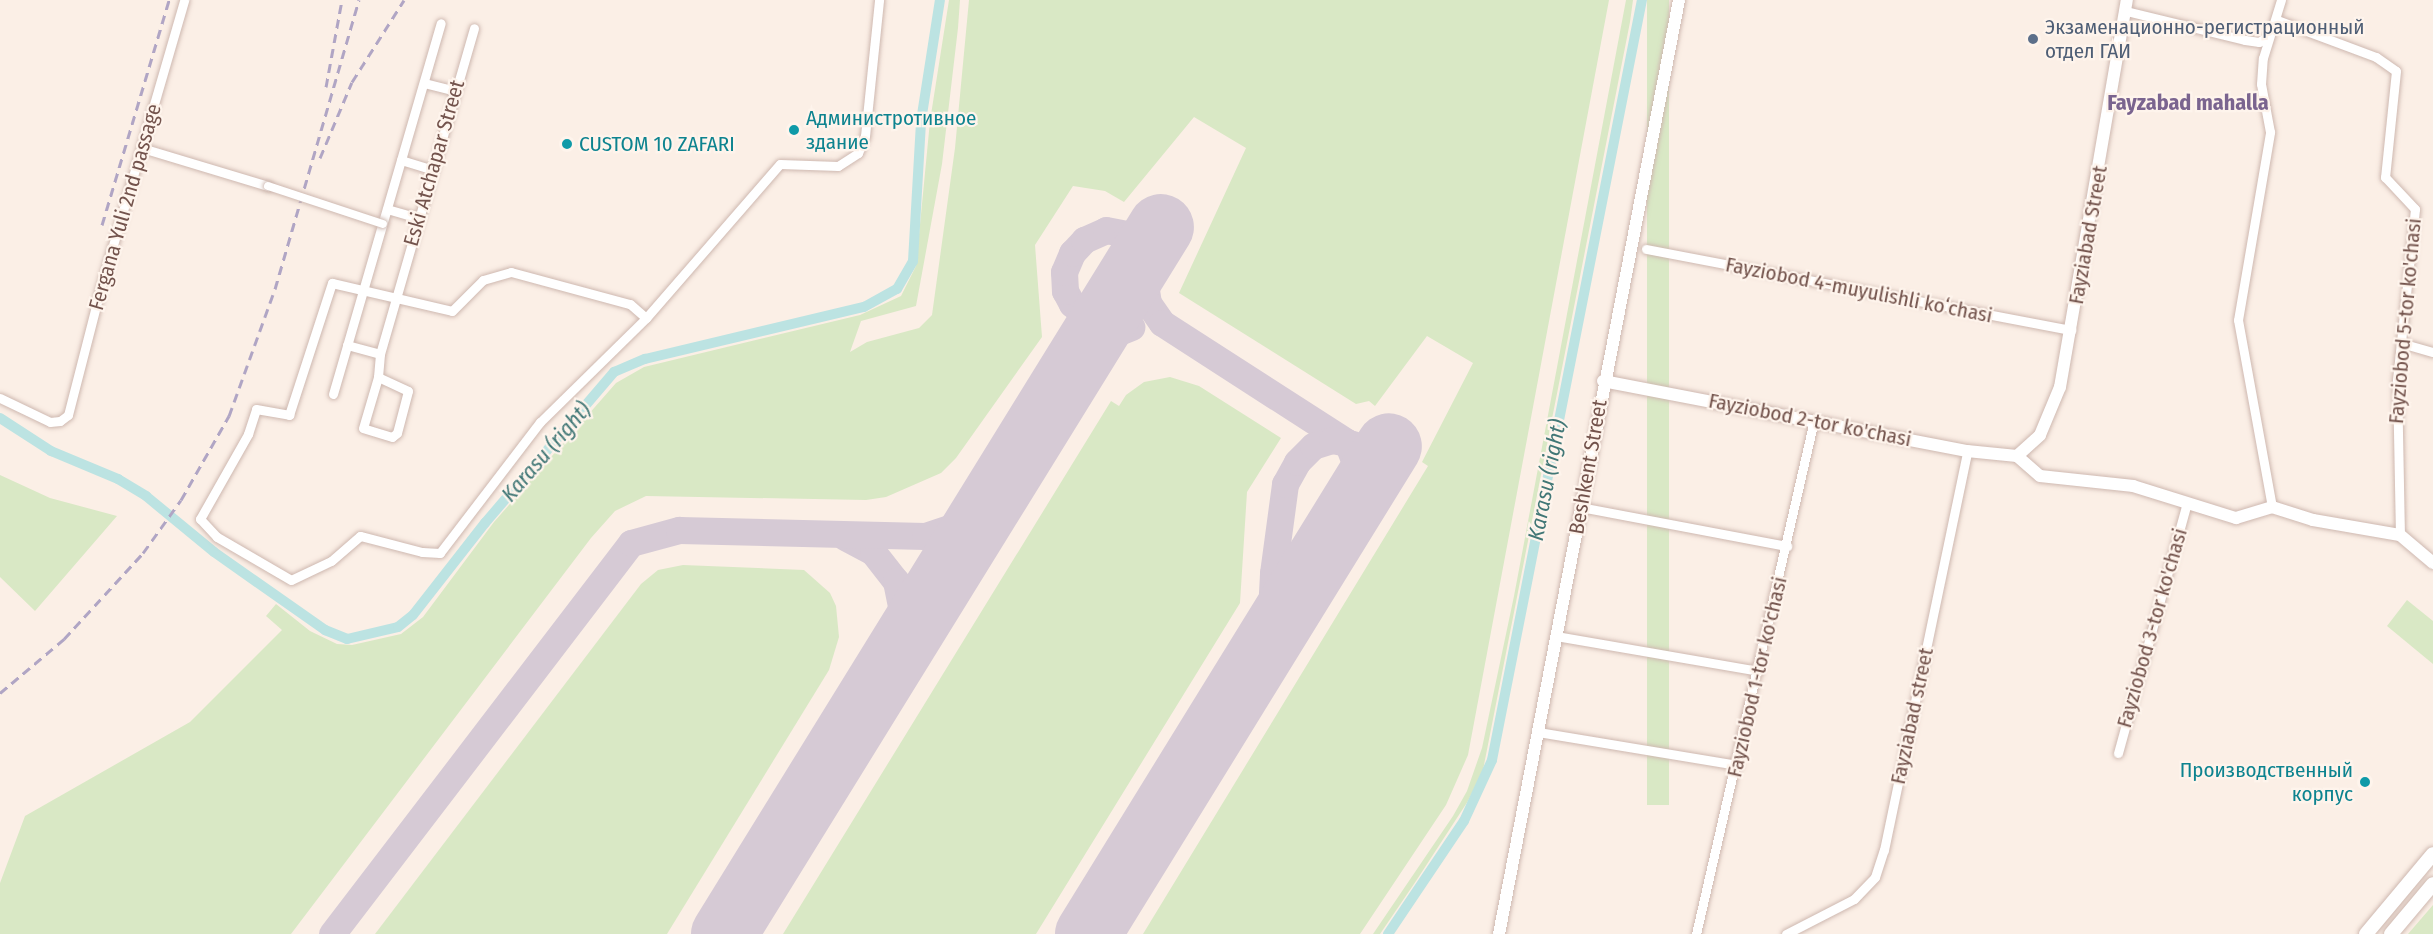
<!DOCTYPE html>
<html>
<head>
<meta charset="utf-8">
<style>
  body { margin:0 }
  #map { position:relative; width:2433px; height:934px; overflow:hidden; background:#fbefe6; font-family:"Fira Sans Condensed",sans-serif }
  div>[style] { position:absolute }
  .green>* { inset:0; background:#d9e8c5; transform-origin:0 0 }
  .canal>* { height:10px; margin:-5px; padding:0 5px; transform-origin:5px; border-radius:5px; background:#bce3e2 }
  .taxiway>* { height:27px; margin:-13.5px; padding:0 13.5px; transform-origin:13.5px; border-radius:13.5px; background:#d6cad5 }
  .runway>* { height:66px; margin:-33px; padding:0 33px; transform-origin:33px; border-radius:33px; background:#d6cad5 }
  .roads { filter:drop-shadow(0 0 2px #ceb8b0) drop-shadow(0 0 2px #ceb8b0) }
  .minor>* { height:9px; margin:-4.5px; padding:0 4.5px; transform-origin:4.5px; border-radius:4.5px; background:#fff }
  .tertiary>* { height:12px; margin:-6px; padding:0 6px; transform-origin:6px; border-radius:6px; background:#fff }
  .secondary>* { height:14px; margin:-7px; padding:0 7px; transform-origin:7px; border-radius:7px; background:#fff }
  .rail>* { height:3px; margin-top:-1.5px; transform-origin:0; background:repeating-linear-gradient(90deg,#b0a5c4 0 9px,transparent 0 15px) }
  .bridges { filter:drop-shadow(0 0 2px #ceb8b0) drop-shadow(0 0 2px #ceb8b0) }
  .pedestrian-bridge>* { height:8px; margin:-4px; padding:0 4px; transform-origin:4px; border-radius:4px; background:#fff }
  .dots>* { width:16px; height:16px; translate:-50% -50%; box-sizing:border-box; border:3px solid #fef4ec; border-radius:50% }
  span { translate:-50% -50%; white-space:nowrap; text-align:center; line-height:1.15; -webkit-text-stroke:4.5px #fef4ec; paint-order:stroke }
  .service-label { font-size:21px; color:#4e5e75 }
  .left { translate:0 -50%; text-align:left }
  .culture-label { font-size:21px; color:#0d838f }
  .right { translate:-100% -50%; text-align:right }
  .street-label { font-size:21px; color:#73534c }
  .neighbourhood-label { font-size:22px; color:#7a648f; font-weight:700 }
  .water-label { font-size:22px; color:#417776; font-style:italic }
</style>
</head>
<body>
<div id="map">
  <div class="green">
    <i style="clip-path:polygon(949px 0,960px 0,958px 28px,942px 164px,916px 306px,861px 321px,850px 352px,867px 342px,919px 328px,932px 315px,955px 148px,969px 0,1609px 0,1468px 755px,1446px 805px,1360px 934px,1143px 934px,1428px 466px,1422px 462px,1473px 363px,1427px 336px,1375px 406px,1369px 401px,1356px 404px,1179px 293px,1246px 148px,1194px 117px,1124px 202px,1105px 191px,1073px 186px,1035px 245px,1042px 337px,956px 458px,941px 473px,886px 497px,866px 500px,646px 496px,615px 511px,591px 538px,291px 934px,0 934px,0 883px,25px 816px,190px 722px,282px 630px,266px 616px,276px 604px,310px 631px,337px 644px,352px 645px,401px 634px,423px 617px,494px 522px,616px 383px,644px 367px,860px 315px,901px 296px,916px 266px,930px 121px)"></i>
    <i style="clip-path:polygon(1626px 0,1633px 0,1630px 22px,1483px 770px,1468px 801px,1416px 881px,1380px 934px,1373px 934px,1453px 816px,1467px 791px,1482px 748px,1514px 596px)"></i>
    <i style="left:1647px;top:0;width:22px;height:805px"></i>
    <i style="clip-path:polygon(1170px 377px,1199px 386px,1281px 438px,1247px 492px,1240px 603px,1036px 934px,783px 934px,1111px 401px,1119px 406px,1126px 395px,1144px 382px)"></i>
    <i style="clip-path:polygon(0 475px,50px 498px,117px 516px,35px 611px,0 577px)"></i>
    <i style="clip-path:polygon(683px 565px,804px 570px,830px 593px,836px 606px,839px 637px,829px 670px,667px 934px,375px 934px,641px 584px,658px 570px)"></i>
    <i style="clip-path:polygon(2407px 600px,2433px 621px,2433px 664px,2387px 626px)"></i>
    <i style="clip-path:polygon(2433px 905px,2433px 934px,2408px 934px)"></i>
  </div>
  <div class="canal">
    <i style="left:0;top:418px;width:61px;rotate:32.9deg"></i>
    <i style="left:51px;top:451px;width:73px;rotate:22.7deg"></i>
    <i style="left:118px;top:479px;width:33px;rotate:31deg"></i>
    <i style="left:146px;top:496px;width:88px;rotate:39.5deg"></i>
    <i style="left:214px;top:552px;width:136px;rotate:35.1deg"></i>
    <i style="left:325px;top:630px;width:24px;rotate:22deg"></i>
    <i style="left:347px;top:639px;width:52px;rotate:-13.2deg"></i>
    <i style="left:398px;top:627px;width:19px;rotate:-39deg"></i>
    <i style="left:413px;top:615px;width:117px;rotate:-52deg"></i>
    <i style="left:485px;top:523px;width:199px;rotate:-49.5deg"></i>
    <i style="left:614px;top:372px;width:34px;rotate:-23deg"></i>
    <i style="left:645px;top:359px;width:225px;rotate:-13.4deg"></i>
    <i style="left:864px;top:307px;width:38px;rotate:-29deg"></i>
    <i style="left:897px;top:289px;width:32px;rotate:-60deg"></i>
    <i style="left:913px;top:261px;width:140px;rotate:-86.7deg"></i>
    <i style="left:921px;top:121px;width:122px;rotate:-81.1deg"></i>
    <i style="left:1388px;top:934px;width:136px;rotate:-56.1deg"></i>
    <i style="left:1464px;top:821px;width:67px;rotate:-65.3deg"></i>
    <i style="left:1492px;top:760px;width:775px;rotate:-78.84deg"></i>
  </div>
  <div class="taxiway">
    <i style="left:1125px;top:328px;width:34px;rotate:-165deg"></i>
    <i style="left:1092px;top:319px;width:25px;rotate:-143deg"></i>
    <i style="left:1072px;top:304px;width:15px;rotate:-118deg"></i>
    <i style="left:1065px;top:291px;width:19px;rotate:-93deg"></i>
    <i style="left:1064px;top:272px;width:21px;rotate:-67deg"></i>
    <i style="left:1072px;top:253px;width:18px;rotate:-47deg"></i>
    <i style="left:1084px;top:240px;width:24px;rotate:-24deg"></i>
    <i style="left:1106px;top:230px;width:21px;rotate:11deg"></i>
    <i style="left:1127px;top:234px;width:16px;rotate:43deg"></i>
    <i style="left:1139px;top:245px;width:59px;rotate:81.2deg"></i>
    <i style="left:1148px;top:303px;width:24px;rotate:55deg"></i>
    <i style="left:1162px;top:323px;width:220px;rotate:32.8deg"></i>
    <i style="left:1347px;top:442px;width:30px;rotate:69deg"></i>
    <i style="left:1358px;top:470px;width:31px;rotate:96deg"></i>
    <i style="left:1073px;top:370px;width:40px;rotate:-49deg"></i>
    <i style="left:1099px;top:340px;width:35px;rotate:-22deg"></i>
    <i style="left:1336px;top:532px;width:37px;rotate:-36deg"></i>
    <i style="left:1366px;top:510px;width:18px;rotate:-61deg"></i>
    <i style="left:845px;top:537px;width:32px;rotate:28deg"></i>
    <i style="left:873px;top:552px;width:37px;rotate:52deg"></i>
    <i style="left:896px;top:581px;width:41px;rotate:78.7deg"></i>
    <i style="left:904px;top:621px;width:41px;rotate:105.8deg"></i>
    <i style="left:1262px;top:652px;width:22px;rotate:-69deg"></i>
    <i style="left:1270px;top:631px;width:58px;rotate:-87deg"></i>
    <i style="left:1273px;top:573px;width:90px;rotate:-82.3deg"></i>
    <i style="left:1285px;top:484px;width:25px;rotate:-61deg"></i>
    <i style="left:1297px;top:462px;width:23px;rotate:-45deg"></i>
    <i style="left:1313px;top:446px;width:20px;rotate:-18deg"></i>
    <i style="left:1332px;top:440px;width:21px;rotate:11deg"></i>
    <i style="left:332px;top:934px;width:492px;rotate:-52.6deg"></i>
    <i style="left:631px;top:543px;width:50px;rotate:-15.2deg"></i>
    <i style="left:679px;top:530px;width:246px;rotate:1.4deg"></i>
    <i style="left:925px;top:536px;width:41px;rotate:-18.4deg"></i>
    <i style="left:964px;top:523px;width:52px;rotate:-45deg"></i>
  </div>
  <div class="runway">
    <i style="left:724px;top:934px;width:831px;rotate:-58.28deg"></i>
    <i style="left:1088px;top:934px;width:573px;rotate:-58.33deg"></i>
  </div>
  <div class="roads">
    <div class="minor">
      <i style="left:2126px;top:11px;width:122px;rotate:13.7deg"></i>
      <i style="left:2245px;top:40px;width:14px;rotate:8deg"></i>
      <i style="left:2259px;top:42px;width:11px;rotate:-34deg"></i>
      <i style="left:2277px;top:20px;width:106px;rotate:20.5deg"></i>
      <i style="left:2376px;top:57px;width:24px;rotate:35deg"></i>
      <i style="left:2396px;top:71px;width:107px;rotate:95.9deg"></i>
      <i style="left:2385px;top:177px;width:44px;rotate:46.8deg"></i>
      <i style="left:2415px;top:209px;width:172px;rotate:96deg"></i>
      <i style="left:2397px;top:380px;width:155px;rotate:88.9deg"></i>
      <i style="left:424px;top:83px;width:32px;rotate:14deg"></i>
      <i style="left:142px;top:148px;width:132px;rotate:16.8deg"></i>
      <i style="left:401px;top:160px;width:34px;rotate:17deg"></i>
      <i style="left:387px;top:209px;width:32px;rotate:16deg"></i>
      <i style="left:1646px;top:249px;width:433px;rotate:10.8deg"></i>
      <i style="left:646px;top:318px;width:148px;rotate:135.5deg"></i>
      <i style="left:540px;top:422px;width:165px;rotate:127.4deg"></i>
      <i style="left:440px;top:553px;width:18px;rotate:-177deg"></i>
      <i style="left:422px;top:552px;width:64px;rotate:-165.5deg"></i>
      <i style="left:360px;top:536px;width:38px;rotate:139deg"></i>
      <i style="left:331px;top:561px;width:44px;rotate:154.6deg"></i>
      <i style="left:291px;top:580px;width:86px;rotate:-149.8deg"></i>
      <i style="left:217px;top:537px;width:25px;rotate:-133deg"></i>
      <i style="left:200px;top:519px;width:98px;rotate:-60.5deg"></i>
      <i style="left:248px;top:434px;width:26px;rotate:-72deg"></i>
      <i style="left:256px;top:409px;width:34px;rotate:10deg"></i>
      <i style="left:289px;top:415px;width:139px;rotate:-72deg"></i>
      <i style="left:332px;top:283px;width:123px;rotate:13.1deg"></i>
      <i style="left:452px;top:311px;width:44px;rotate:-45deg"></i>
      <i style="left:483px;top:280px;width:29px;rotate:-16deg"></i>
      <i style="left:511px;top:272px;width:123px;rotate:15.1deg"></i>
      <i style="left:630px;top:304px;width:21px;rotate:41deg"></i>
      <i style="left:646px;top:318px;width:204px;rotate:-49deg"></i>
      <i style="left:780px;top:164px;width:58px;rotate:2deg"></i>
      <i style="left:838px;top:166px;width:24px;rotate:-33deg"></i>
      <i style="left:858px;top:153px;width:18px;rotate:-68deg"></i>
      <i style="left:865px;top:136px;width:137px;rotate:-84.1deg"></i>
      <i style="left:2401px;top:343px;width:33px;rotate:16deg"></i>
      <i style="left:347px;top:345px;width:34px;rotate:15deg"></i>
      <i style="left:378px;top:377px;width:33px;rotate:25deg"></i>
      <i style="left:408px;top:391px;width:43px;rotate:104.7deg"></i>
      <i style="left:397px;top:433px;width:6px;rotate:141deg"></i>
      <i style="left:392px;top:437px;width:30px;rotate:-163deg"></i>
      <i style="left:363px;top:428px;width:53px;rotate:-73.6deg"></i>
      <i style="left:378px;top:377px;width:23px;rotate:-85deg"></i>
      <i style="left:380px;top:354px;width:339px;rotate:-73.9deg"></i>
      <i style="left:333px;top:394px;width:386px;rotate:-73.8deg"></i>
      <i style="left:0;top:398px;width:55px;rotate:25.6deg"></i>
      <i style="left:50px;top:422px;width:10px;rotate:-6deg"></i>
      <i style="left:60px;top:421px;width:10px;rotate:-37deg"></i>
      <i style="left:68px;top:415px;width:129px;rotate:-75.6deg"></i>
      <i style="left:100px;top:290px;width:302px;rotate:-73.8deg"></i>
      <i style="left:1580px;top:507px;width:211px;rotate:10.7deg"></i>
      <i style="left:2272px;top:507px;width:190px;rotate:-100.3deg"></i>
      <i style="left:2238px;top:320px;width:191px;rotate:-80.3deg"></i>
      <i style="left:2270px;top:132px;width:49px;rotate:-100.6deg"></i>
      <i style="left:2261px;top:84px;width:26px;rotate:-86deg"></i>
      <i style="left:2263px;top:58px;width:61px;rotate:-72.8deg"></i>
      <i style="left:1556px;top:636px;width:205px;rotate:9.8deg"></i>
      <i style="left:1538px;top:732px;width:202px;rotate:9.4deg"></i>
      <i style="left:2118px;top:753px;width:259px;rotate:-74.6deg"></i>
      <i style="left:1696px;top:934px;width:527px;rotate:-77.07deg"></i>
      <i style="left:1786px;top:934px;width:76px;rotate:-27.2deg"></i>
      <i style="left:1854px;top:899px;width:30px;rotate:-46deg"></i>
      <i style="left:1875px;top:877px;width:28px;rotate:-72deg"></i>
      <i style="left:1884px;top:850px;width:408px;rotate:-78.2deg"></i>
    </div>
    <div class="tertiary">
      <i style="left:1603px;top:381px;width:371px;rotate:10.9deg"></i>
      <i style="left:1967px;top:451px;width:50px;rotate:5.7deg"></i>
      <i style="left:2017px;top:456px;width:31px;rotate:-42deg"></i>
      <i style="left:2040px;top:435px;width:52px;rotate:-67.4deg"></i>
      <i style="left:2060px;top:387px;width:393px;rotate:-80.2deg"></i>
      <i style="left:2017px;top:456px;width:30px;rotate:41deg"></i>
      <i style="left:2040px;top:476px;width:94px;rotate:6.1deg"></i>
      <i style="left:2133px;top:486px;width:108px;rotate:17.3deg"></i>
      <i style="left:2236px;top:518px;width:38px;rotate:-17deg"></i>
      <i style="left:2272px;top:507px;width:43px;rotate:17.6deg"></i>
      <i style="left:2313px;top:520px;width:88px;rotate:9.8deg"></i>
      <i style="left:2400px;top:535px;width:43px;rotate:40.3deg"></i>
      <i style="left:1499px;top:934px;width:951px;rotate:-79.09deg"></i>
    </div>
    <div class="secondary">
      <i style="left:2366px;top:934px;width:104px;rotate:-50.1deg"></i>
      <i style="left:2391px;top:934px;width:65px;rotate:-50deg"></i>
    </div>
  </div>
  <div class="rail">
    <i style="left:326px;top:87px;width:88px;rotate:-79.6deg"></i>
    <i style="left:320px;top:158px;width:82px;rotate:-67.2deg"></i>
    <i style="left:352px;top:82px;width:97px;rotate:-57.6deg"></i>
    <i style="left:102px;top:225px;width:235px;rotate:-73.4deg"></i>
    <i style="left:0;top:693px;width:84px;rotate:-40.2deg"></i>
    <i style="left:64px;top:639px;width:117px;rotate:-47.4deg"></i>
    <i style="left:143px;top:553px;width:65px;rotate:-54.4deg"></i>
    <i style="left:181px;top:500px;width:97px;rotate:-60.3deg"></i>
    <i style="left:229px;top:416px;width:135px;rotate:-70.1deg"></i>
    <i style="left:275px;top:289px;width:301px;rotate:-73.8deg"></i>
  </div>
  <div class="bridges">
    <div class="pedestrian-bridge">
      <i style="left:268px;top:186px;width:121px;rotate:18.3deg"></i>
    </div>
  </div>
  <div class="dots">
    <i style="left:2033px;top:39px;background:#5c6f8a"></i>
    <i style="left:794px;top:130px;background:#0f9aa8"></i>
    <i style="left:567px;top:144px;background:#0f9aa8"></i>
    <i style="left:2365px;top:782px;background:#0f9aa8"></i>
  </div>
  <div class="service-label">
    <span class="left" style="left:2045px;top:39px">Экзаменационно-регистрационный<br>отдел ГАИ</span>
  </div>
  <div class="culture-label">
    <span class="left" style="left:806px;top:130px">Администротивное<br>здание</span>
    <span class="left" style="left:579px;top:144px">CUSTOM 10 ZAFARI</span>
    <span class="right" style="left:2353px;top:782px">Производственный<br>корпус</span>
  </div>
  <div class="street-label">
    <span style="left:434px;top:163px;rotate:-74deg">Eski Atchapar Street</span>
    <span style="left:125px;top:207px;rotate:-74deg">Fergana Yuli 2nd passage</span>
    <span style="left:2088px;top:235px;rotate:-80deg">Fayziabad Street</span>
    <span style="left:1859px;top:290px;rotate:11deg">Fayziobod 4-muyulishli koʻchasi</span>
    <span style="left:2405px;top:321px;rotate:-85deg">Fayziobod 5-tor ko'chasi</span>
    <span style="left:1810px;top:420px;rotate:11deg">Fayziobod 2-tor ko'chasi</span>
    <span style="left:1588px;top:467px;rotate:-80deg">Beshkent Street</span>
    <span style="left:2152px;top:628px;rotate:-74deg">Fayziobod 3-tor ko'chasi</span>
    <span style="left:1757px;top:677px;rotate:-77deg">Fayziobod 1-tor ko'chasi</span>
    <span style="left:1912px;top:716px;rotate:-78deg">Fayziabad street</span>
  </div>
  <div class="neighbourhood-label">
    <span style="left:2188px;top:103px">Fayzabad mahalla</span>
  </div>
  <div class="water-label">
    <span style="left:546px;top:452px;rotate:-49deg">Karasu (right)</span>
    <span style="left:1547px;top:480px;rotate:-79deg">Karasu (right)</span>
  </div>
</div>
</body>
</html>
